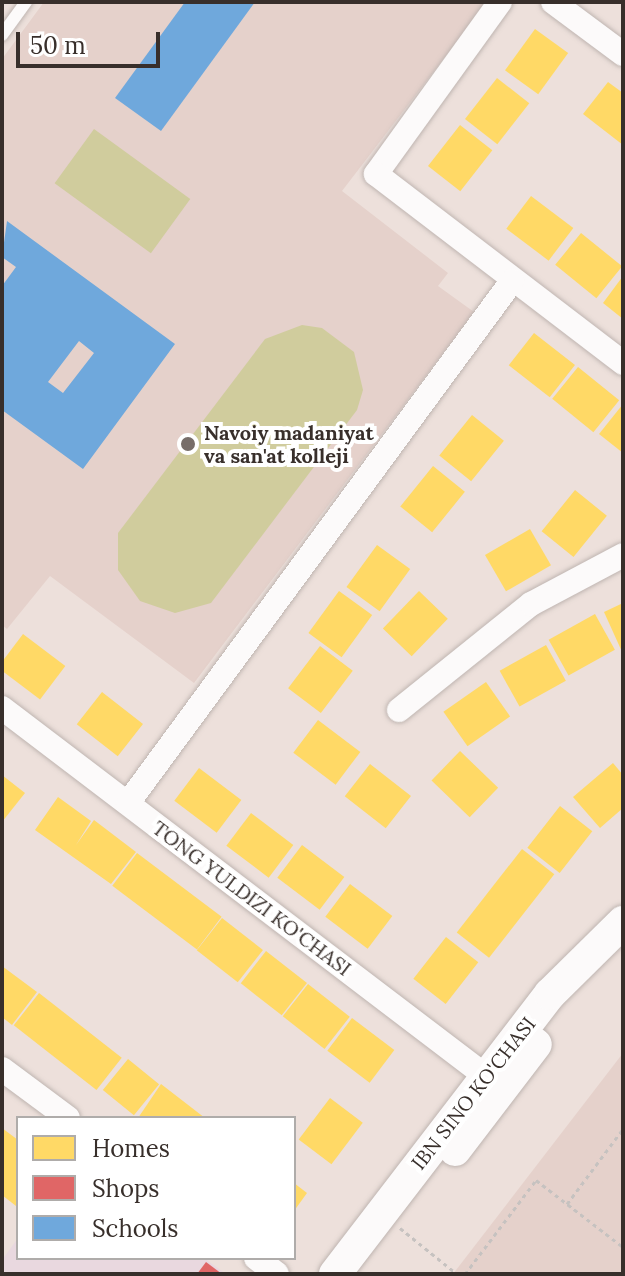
<!DOCTYPE html>
<html>
<head>
<meta charset="utf-8">
<style>
  body { margin:0 }
  #map { position:relative; width:625px; height:1276px; overflow:hidden; background:#ede0db; font-family:Lora,serif }
  div>[style] { position:absolute }
  .commercial>* { inset:0; background:#e9d8df }
  .education>* { inset:0; background:#e5d1cb }
  .green>* { inset:0; background:#d0cc9d; transform-origin:0 0 }
  .homes>* { inset:0; background:#ffd966; transform-origin:0 0 }
  .shops>* { inset:0; background:#e06666 }
  .schools>* { inset:0; background:#6fa8dc }
  .path>* { height:3px; margin-top:-1.5px; transform-origin:0; background:repeating-linear-gradient(90deg,#c6c2c0 0 4px,transparent 0 8px) }
  .roads { filter:drop-shadow(0 0 2px #bfb5b1) drop-shadow(0 0 2px #bfb5b1) }
  .lane>* { height:12px; margin:-6px; padding:0 6px; transform-origin:6px; border-radius:6px; background:#fcfafa }
  .street>* { height:24px; margin:-12px; padding:0 12px; transform-origin:12px; border-radius:12px; background:#fcfafa }
  .secondary>* { height:32px; margin:-16px; padding:0 16px; transform-origin:16px; border-radius:16px; background:#fcfafa }
  .dots>* { width:22px; height:22px; translate:-50% -50%; box-sizing:border-box; border:4px solid #fff; border-radius:50% }
  span { translate:-50% -50%; white-space:nowrap; text-align:center; line-height:1.15; -webkit-text-stroke:8px #fff; paint-order:stroke }
  .poi-label { font-size:20px; color:#382f2b; font-weight:700 }
  .left { translate:0 -50%; text-align:left }
  .street-label { font-size:20px; color:#382f2b }
  .frame { position:absolute; inset:0; border:4px solid #382f2b; pointer-events:none }
  .legend { position:absolute; left:16px; top:1116px; width:280px; height:144px; box-sizing:border-box; background:#fff; border:2px solid #afacaa; margin:0; padding:10px 14px; list-style:none; font-size:24px; color:#382f2b }
  .legend li { display:flex; align-items:center; gap:16px; height:40px }
  .legend b { width:40px; border:2px solid #afacaa }
  .scale { position:absolute; left:16px; top:32px; width:144px; height:36px; box-sizing:border-box; border:4px solid #382f2b; border-top:0; padding-left:10px; font-size:24px; line-height:28px; white-space:nowrap; color:#382f2b; -webkit-text-stroke:6px #fff; paint-order:stroke }
</style>
</head>
<body>
<div id="map">
  <div class="commercial">
    <i style="clip-path:polygon(18px 1238px,18px 1258px,204px 1258px,226px 1274px,2px 1274px,2px 1260px)"></i>
  </div>
  <div class="education">
    <i style="clip-path:polygon(44px 2px,487px 2px,342px 191px,448px 273px,438px 286px,474px 312px,194px 683px,50px 576px,7px 629px,2px 625px,2px 59px)"></i>
    <i style="clip-path:polygon(623px 1053px,623px 1274px,453px 1274px)"></i>
  </div>
  <div class="green">
    <i style="left:94px;top:129px;width:119px;height:67px;rotate:36deg"></i>
    <i style="clip-path:polygon(302px 325px,322px 328px,354px 352px,363px 390px,357px 410px,211px 603px,175px 613px,140px 601px,118px 570px,118px 533px,265px 339px)"></i>
  </div>
  <div class="homes">
    <i style="left:535px;top:29px;width:41px;height:51px;rotate:36deg"></i>
    <i style="left:497px;top:78px;width:41px;height:52px;rotate:38deg"></i>
    <i style="clip-path:polygon(608px 82px,623px 93px,623px 145px,583px 114px)"></i>
    <i style="left:460px;top:125px;width:41px;height:52px;rotate:38deg"></i>
    <i style="left:531px;top:196px;width:53px;height:41px;rotate:37deg"></i>
    <i style="left:581px;top:233px;width:53px;height:41px;rotate:39deg"></i>
    <i style="clip-path:polygon(623px 276px,623px 319px,603px 303px)"></i>
    <i style="left:534px;top:333px;width:52px;height:41px;rotate:38deg"></i>
    <i style="left:578px;top:367px;width:53px;height:41px;rotate:39deg"></i>
    <i style="clip-path:polygon(623px 404px,623px 453px,599px 434px)"></i>
    <i style="left:472px;top:415px;width:41px;height:52px;rotate:39deg"></i>
    <i style="left:433px;top:466px;width:41px;height:52px;rotate:39deg"></i>
    <i style="left:575px;top:490px;width:41px;height:53px;rotate:39deg"></i>
    <i style="left:530px;top:529px;width:42px;height:52px;rotate:60deg"></i>
    <i style="left:377px;top:545px;width:41px;height:52px;rotate:36deg"></i>
    <i style="left:339px;top:591px;width:41px;height:52px;rotate:36deg"></i>
    <i style="left:419px;top:591px;width:40px;height:52px;rotate:44deg"></i>
    <i style="clip-path:polygon(623px 603px,623px 654px,604px 612px)"></i>
    <i style="left:595px;top:614px;width:41px;height:53px;rotate:61deg"></i>
    <i style="left:23px;top:634px;width:53px;height:42px;rotate:37deg"></i>
    <i style="left:546px;top:645px;width:41px;height:53px;rotate:61deg"></i>
    <i style="left:320px;top:646px;width:41px;height:53px;rotate:37deg"></i>
    <i style="left:486px;top:682px;width:42px;height:52px;rotate:55deg"></i>
    <i style="left:102px;top:692px;width:52px;height:41px;rotate:38deg"></i>
    <i style="left:318px;top:720px;width:53px;height:41px;rotate:37deg"></i>
    <i style="left:460px;top:751px;width:53px;height:41px;rotate:44deg"></i>
    <i style="clip-path:polygon(613px 763px,623px 775px,623px 808px,600px 828px,573px 797px)"></i>
    <i style="left:370px;top:764px;width:52px;height:41px;rotate:38deg"></i>
    <i style="left:199px;top:768px;width:53px;height:41px;rotate:37deg"></i>
    <i style="clip-path:polygon(2px 775px,25px 793px,2px 822px)"></i>
    <i style="clip-path:polygon(58px 797px,91px 821px,76px 845px,94px 820px,136px 852px,111px 884px,35px 830px)"></i>
    <i style="left:560px;top:806px;width:41px;height:53px;rotate:38deg"></i>
    <i style="left:251px;top:813px;width:53px;height:41px;rotate:37deg"></i>
    <i style="left:302px;top:845px;width:53px;height:41px;rotate:37deg"></i>
    <i style="left:522px;top:849px;width:41px;height:106px;rotate:38deg"></i>
    <i style="left:137px;top:853px;width:106px;height:41px;rotate:37deg"></i>
    <i style="left:350px;top:884px;width:53px;height:41px;rotate:37deg"></i>
    <i style="left:222px;top:918px;width:52px;height:41px;rotate:38deg"></i>
    <i style="left:446px;top:937px;width:41px;height:53px;rotate:38deg"></i>
    <i style="left:266px;top:951px;width:52px;height:41px;rotate:38deg"></i>
    <i style="clip-path:polygon(2px 966px,37px 992px,12px 1025px,2px 1017px)"></i>
    <i style="left:308px;top:984px;width:53px;height:41px;rotate:38deg"></i>
    <i style="left:39px;top:993px;width:105px;height:41px;rotate:38deg"></i>
    <i style="left:352px;top:1018px;width:53px;height:41px;rotate:37deg"></i>
    <i style="left:128px;top:1059px;width:40px;height:40px;rotate:39deg"></i>
    <i style="clip-path:polygon(161px 1084px,205px 1118px,138px 1118px)"></i>
    <i style="left:330px;top:1098px;width:41px;height:52px;rotate:37deg"></i>
    <i style="clip-path:polygon(2px 1128px,18px 1140px,16px 1206px,2px 1195px)"></i>
    <i style="clip-path:polygon(294px 1183px,307px 1193px,294px 1211px)"></i>
  </div>
  <div class="shops">
    <i style="clip-path:polygon(206px 1262px,222px 1274px,197px 1274px)"></i>
  </div>
  <div class="schools">
    <i style="clip-path:polygon(185px 2px,255px 2px,161px 131px,115px 98px)"></i>
    <i style="clip-path:polygon(evenodd,7px 221px,175px 344px,83px 469px,2px 410px,2px 286px,16px 267px,2px 257px,7px 221px,79px 341px,94px 353px,63px 393px,48px 382px,79px 341px)"></i>
  </div>
  <div class="path">
    <i style="left:567px;top:1204px;width:94px;rotate:-53.3deg"></i>
    <i style="left:400px;top:1228px;width:73px;rotate:38.9deg"></i>
    <i style="left:465px;top:1274px;width:118px;rotate:-52.9deg"></i>
    <i style="left:536px;top:1180px;width:110px;rotate:37.6deg"></i>
  </div>
  <div class="roads">
    <div class="lane">
      <i style="left:2px;top:35px;width:41px;rotate:-54deg"></i>
    </div>
    <div class="street">
      <i style="left:500px;top:2px;width:212px;rotate:125.8deg"></i>
      <i style="left:376px;top:174px;width:311px;rotate:37.4deg"></i>
      <i style="left:553px;top:2px;width:87px;rotate:36.6deg"></i>
      <i style="left:2px;top:708px;width:626px;rotate:37.27deg"></i>
      <i style="left:399px;top:710px;width:169px;rotate:-38.8deg"></i>
      <i style="left:531px;top:604px;width:104px;rotate:-28deg"></i>
      <i style="left:128px;top:803px;width:648px;rotate:-53.66deg"></i>
      <i style="left:2px;top:1069px;width:82px;rotate:36.6deg"></i>
      <i style="left:256px;top:1258px;width:26px;rotate:37deg"></i>
    </div>
    <div class="secondary">
      <i style="left:455px;top:1150px;width:133px;rotate:-52.6deg"></i>
      <i style="left:335px;top:1274px;width:353px;rotate:-52.5deg"></i>
      <i style="left:550px;top:994px;width:103px;rotate:-44.6deg"></i>
    </div>
  </div>
  <div class="dots">
    <i style="left:188px;top:444px;background:#776d69"></i>
  </div>
  <div class="poi-label">
    <span class="left" style="left:204px;top:444px">Navoiy madaniyat<br>va san'at kolleji</span>
  </div>
  <div class="street-label">
    <span style="left:252px;top:898px;rotate:37deg">TONG YULDIZI KO'CHASI</span>
    <span style="left:473px;top:1093px;rotate:-52deg">IBN SINO KO'CHASI</span>
  </div>
  <div class="frame"></div>
  <ul class="legend">
  <li><b style="height:22px;background:#ffd966"></b>Homes</li>
  <li><b style="height:22px;background:#e06666"></b>Shops</li>
  <li><b style="height:22px;background:#6fa8dc"></b>Schools</li>
  </ul>
  <div class="scale">50 m</div>
</div>
</body>
</html>
